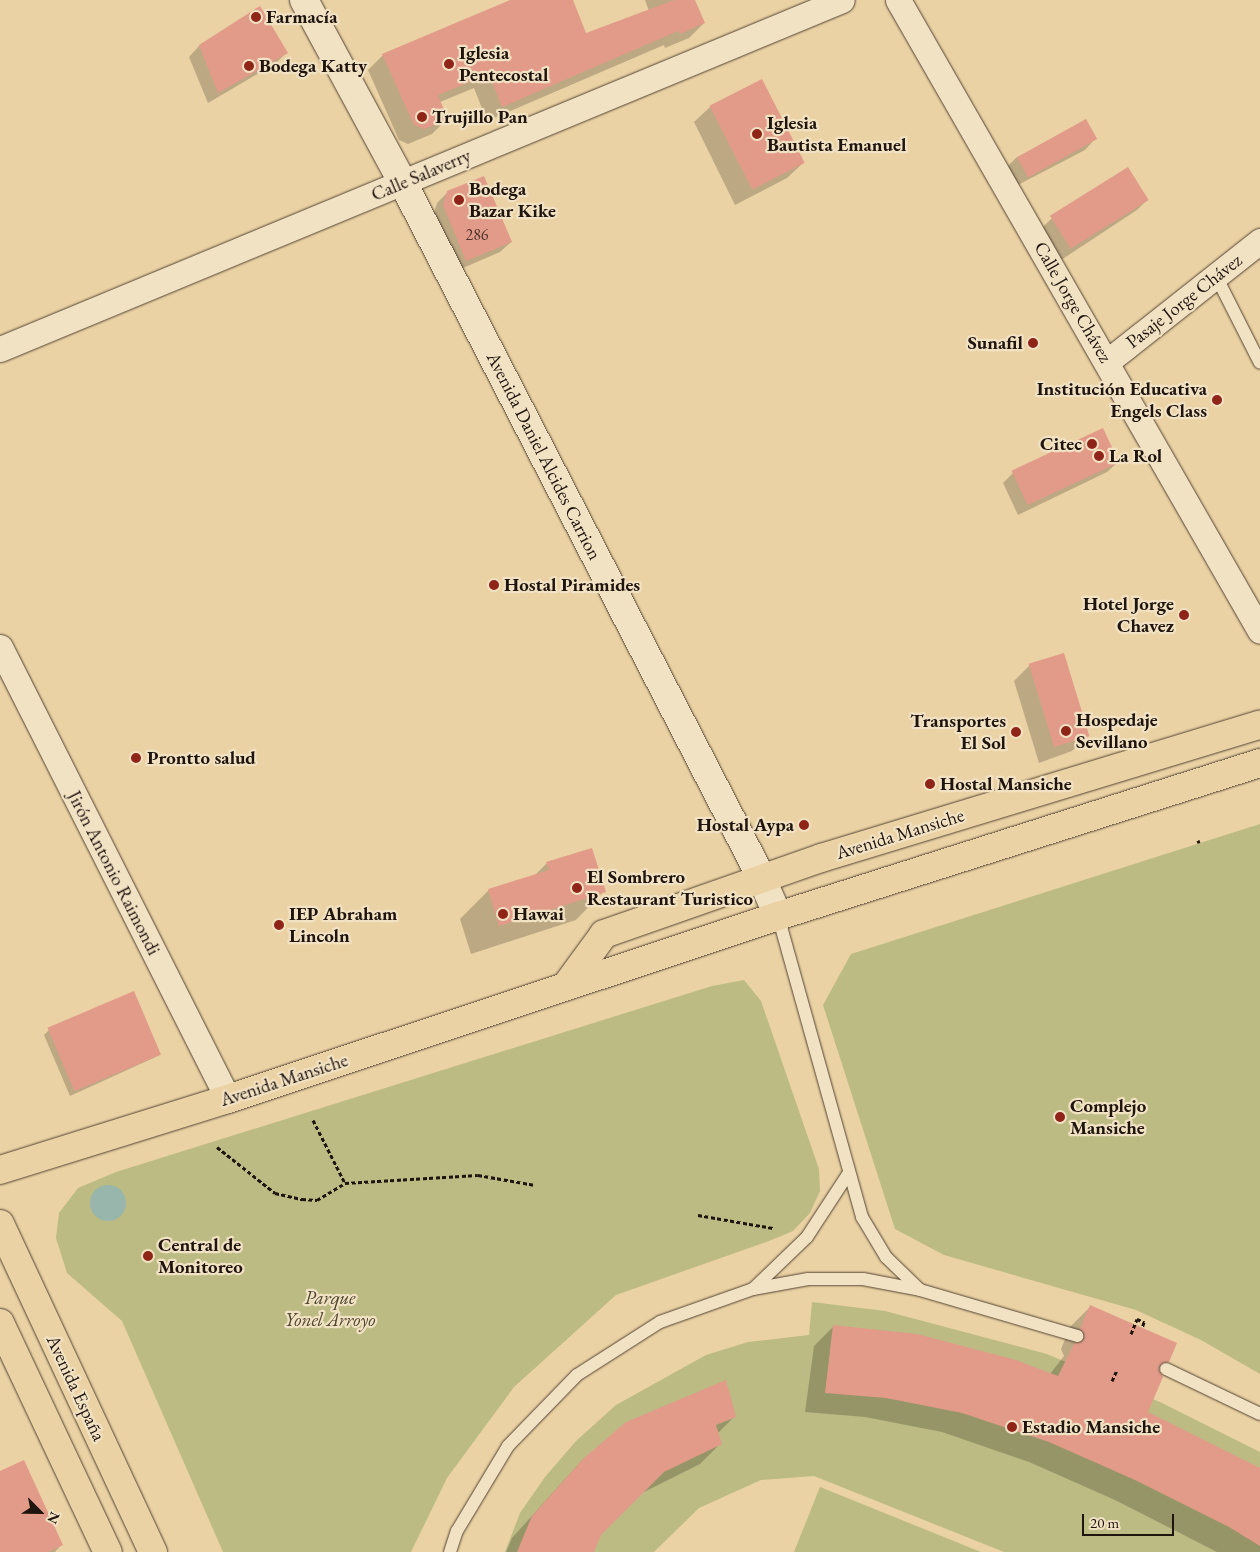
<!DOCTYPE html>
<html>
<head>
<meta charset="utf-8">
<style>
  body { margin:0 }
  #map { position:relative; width:1260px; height:1552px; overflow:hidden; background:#ebd2a4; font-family:"EB Garamond",serif }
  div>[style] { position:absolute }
  .green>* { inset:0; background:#bbbb83 }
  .water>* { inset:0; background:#99b6ac }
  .round { border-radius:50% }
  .shadow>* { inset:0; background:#0003 }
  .building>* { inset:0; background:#e29b89; transform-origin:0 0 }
  .path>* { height:3px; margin-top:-1.5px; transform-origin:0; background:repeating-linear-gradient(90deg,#1f140e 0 4px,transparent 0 6.5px) }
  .roads { filter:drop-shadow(0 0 1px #524434) drop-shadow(0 0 1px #524434) }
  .lane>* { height:12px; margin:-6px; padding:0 6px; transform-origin:6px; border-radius:6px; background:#f2e2c4 }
  .street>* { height:25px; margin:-12.5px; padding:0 12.5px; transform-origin:12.5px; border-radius:12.5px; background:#f2e2c4 }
  .secondary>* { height:28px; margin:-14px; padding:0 14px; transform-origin:14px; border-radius:14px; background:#f2e2c4 }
  .primary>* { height:28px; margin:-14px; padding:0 14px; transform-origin:14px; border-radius:14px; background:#ebd2a4 }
  .highway>* { height:28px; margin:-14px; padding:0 14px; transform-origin:14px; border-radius:14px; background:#ebd2a4 }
  .dots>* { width:14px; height:14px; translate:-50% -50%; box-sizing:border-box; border:2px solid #f2e2c4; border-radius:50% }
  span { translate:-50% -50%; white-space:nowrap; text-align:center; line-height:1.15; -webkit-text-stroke:4.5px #f2e2c4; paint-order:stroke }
  .number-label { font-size:16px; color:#50362d }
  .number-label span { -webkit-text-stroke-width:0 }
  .poi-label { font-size:19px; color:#1f140e; font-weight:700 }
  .left { translate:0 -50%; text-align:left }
  .right { translate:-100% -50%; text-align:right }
  .street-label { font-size:19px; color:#1f140e }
  .park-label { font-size:19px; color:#4e4631; font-style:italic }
  .north { position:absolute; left:15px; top:1487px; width:50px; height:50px; -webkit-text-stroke:4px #f2e2c4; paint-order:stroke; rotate:113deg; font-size:14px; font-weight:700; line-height:20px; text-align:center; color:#1f140e }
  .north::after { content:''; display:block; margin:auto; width:18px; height:22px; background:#1f140e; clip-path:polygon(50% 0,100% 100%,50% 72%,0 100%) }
  .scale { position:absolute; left:1082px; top:1514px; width:92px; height:22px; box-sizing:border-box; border:2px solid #1f140e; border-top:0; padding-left:6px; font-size:15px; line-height:18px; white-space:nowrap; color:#1f140e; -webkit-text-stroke:4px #f2e2c4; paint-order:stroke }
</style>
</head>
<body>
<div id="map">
  <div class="green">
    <i style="clip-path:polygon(1260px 824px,1260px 1374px,1201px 1340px,1136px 1310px,944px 1255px,895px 1229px,823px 1005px,851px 954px)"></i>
    <i style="clip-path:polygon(744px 980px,761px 1001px,819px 1169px,820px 1191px,810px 1213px,793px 1231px,769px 1241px,616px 1295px,514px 1387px,447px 1478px,411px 1552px,223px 1552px,122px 1321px,67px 1273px,56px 1238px,59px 1213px,78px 1188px,116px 1172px,712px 986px)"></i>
    <i style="clip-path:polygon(812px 1302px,885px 1311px,1047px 1354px,1162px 1403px,1260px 1452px,1260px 1552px,1004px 1552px,814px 1476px,761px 1480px,699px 1508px,654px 1552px,505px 1552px,520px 1513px,545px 1477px,576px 1441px,616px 1405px,706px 1355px,748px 1342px,809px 1335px)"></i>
    <i style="clip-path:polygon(820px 1487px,981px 1552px,794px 1552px)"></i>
  </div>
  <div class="water">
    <i class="round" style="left:90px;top:1185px;width:36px;height:36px"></i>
  </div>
  <div class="shadow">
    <i style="clip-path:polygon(514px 0,571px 0,586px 34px,649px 11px,645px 0,694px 0,704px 23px,689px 38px,665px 48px,664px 45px,487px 121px,474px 88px,440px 102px,447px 119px,432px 134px,408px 144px,399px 140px,368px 70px,383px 55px)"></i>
    <i style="clip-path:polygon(260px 8px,286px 53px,276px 63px,208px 103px,189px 57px,199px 46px)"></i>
    <i style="clip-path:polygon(710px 107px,803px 163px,787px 178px,735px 205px,694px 122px)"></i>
    <i style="clip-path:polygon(1095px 139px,1085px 150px,1016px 186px,1007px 167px,1017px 157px)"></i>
    <i style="clip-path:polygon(448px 192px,511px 242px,500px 252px,456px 271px,433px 216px,437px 203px)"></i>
    <i style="clip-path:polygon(1147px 200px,1137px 210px,1061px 260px,1041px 229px,1051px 219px)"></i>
    <i style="clip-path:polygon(1118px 462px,1107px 472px,1018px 515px,1003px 483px,1013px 473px)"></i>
    <i style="clip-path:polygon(1030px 665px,1088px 735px,1072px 751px,1039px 763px,1014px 681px)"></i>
    <i style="clip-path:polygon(547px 863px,604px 891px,576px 920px,471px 954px,460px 919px,489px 890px,534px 876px)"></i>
    <i style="clip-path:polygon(49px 1030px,160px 1055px,70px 1096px,44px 1035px)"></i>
    <i style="clip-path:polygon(1090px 1307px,1175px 1344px,1159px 1370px,1146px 1412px,1260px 1471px,1260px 1552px,1217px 1552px,1115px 1500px,1029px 1462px,942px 1432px,865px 1417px,805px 1412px,814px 1346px,834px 1326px,1050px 1374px,1064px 1356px,1061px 1349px,1070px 1327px)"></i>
    <i style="clip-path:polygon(734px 1417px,717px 1434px,721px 1443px,700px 1464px,642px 1493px,600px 1534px,592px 1552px,506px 1552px,512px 1538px,584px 1458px)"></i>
    <i style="clip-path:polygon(0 1472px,61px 1545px,55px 1552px,0 1552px)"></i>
  </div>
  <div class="building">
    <i style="clip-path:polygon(510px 0,573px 0,586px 33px,674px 0,695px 0,705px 23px,680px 34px,678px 31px,502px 107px,489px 74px,438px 95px,448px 120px,424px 129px,414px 125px,382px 54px)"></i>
    <i style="clip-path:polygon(260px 6px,288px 53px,218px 93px,199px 45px)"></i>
    <i style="left:762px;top:79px;width:94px;height:59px;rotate:63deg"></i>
    <i style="left:1086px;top:119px;width:23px;height:79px;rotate:61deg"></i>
    <i style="left:1128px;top:167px;width:39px;height:92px;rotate:58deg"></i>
    <i style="clip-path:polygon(484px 176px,512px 242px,466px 261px,443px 205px,447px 191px)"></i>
    <i style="left:1103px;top:428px;width:38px;height:101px;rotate:65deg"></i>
    <i style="left:1064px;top:653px;width:87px;height:37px;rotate:73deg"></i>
    <i style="clip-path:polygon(592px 848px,606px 892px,499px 926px,488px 889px,549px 870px,546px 862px)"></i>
    <i style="left:134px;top:991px;width:69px;height:94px;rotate:67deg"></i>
    <i style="clip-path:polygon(1090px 1305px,1177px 1343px,1169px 1362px,1159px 1366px,1163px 1377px,1148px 1412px,1260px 1468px,1260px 1546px,1229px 1527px,1135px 1480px,1049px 1442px,962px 1413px,886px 1398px,825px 1393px,833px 1325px,917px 1334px,1016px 1360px,1058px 1376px,1074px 1344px,1085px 1339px,1080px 1329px)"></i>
    <i style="clip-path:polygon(726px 1380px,736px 1417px,716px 1425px,722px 1444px,664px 1472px,601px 1535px,594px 1552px,517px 1552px,532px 1516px,584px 1458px,626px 1422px)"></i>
    <i style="clip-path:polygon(24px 1460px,63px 1545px,48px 1552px,0 1552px,0 1471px)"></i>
  </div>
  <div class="path">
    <i style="left:1198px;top:840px;width:3px;rotate:72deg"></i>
    <i style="left:313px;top:1120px;width:71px;rotate:63.1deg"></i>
    <i style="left:217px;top:1147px;width:74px;rotate:38.4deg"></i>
    <i style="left:275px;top:1193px;width:28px;rotate:13deg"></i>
    <i style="left:302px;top:1199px;width:15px;rotate:4deg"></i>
    <i style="left:317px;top:1200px;width:33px;rotate:-31deg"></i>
    <i style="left:345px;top:1183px;width:133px;rotate:-3.4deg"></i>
    <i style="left:478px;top:1175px;width:58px;rotate:10deg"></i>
    <i style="left:698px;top:1215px;width:76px;rotate:9.8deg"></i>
    <i style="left:1131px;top:1334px;width:16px;rotate:-68deg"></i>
    <i style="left:1137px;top:1319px;width:8px;rotate:23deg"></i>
    <i style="left:1144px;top:1322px;width:6px;rotate:108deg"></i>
    <i style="left:1112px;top:1381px;width:12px;rotate:-66deg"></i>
  </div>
  <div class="roads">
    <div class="lane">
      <i style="left:1216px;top:276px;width:97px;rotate:63.2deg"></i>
      <i style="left:778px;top:916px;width:313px;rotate:74.4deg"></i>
      <i style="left:862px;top:1217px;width:47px;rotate:59deg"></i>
      <i style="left:886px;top:1257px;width:47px;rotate:44.1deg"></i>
      <i style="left:753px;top:1289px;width:75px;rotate:-43.9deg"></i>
      <i style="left:807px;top:1237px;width:75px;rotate:-56.9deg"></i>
      <i style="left:1166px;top:1369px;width:104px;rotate:25.6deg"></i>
      <i style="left:450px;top:1552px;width:22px;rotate:-72deg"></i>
      <i style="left:457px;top:1531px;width:99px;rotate:-59deg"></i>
      <i style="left:508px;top:1446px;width:99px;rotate:-45.8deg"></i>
      <i style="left:577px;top:1375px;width:98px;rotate:-32.6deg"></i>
      <i style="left:660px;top:1322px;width:99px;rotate:-19.5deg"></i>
      <i style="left:753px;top:1289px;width:56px;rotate:-10.3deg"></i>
      <i style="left:808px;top:1279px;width:55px"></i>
      <i style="left:863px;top:1279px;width:58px;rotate:10.9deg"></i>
      <i style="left:920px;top:1290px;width:164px;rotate:16.3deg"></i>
    </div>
    <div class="street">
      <i style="left:898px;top:0;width:727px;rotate:60.16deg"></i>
      <i style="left:0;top:349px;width:911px;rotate:-22.51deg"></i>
      <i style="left:1108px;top:361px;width:194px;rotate:-38.3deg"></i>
      <i style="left:0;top:647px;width:506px;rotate:63.23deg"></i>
    </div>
    <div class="secondary">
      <i style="left:304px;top:0;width:208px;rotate:61.6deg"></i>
      <i style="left:403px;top:183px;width:781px;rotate:62.71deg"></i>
      <i style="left:761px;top:877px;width:43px;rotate:66.4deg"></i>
    </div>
    <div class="primary">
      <i style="left:0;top:1224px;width:362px;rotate:65deg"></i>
      <i style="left:0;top:1323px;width:253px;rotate:64.8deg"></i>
    </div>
    <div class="highway">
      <i style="left:566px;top:986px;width:64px;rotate:-53.8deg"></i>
      <i style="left:604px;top:934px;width:230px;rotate:-19.3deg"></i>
      <i style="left:821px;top:858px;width:459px;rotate:-16.9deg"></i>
      <i style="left:0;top:1170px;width:239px;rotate:-17.3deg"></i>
      <i style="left:228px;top:1099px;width:580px;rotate:-18.4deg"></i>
      <i style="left:778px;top:916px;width:506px;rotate:-17.61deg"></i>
    </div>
  </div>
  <div class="dots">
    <i style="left:256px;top:17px;background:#8f2418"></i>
    <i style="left:449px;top:64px;background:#8f2418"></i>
    <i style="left:249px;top:66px;background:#8f2418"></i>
    <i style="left:422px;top:117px;background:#8f2418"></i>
    <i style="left:757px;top:134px;background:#8f2418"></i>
    <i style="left:459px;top:200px;background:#8f2418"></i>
    <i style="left:1033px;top:343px;background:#8f2418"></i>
    <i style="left:1217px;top:400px;background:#8f2418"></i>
    <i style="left:1092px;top:444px;background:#8f2418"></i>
    <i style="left:1099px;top:456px;background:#8f2418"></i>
    <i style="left:494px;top:585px;background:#8f2418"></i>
    <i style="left:1184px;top:615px;background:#8f2418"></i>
    <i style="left:1066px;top:731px;background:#8f2418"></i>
    <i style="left:1016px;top:732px;background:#8f2418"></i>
    <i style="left:136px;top:758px;background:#8f2418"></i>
    <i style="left:930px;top:784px;background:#8f2418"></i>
    <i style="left:804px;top:825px;background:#8f2418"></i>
    <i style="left:577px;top:888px;background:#8f2418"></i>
    <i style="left:503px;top:914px;background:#8f2418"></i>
    <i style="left:279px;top:925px;background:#8f2418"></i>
    <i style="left:1060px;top:1117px;background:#8f2418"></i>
    <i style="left:148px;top:1256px;background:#8f2418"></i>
    <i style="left:1012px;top:1427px;background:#8f2418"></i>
  </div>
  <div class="number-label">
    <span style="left:477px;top:235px">286</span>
  </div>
  <div class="poi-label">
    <span class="left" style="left:266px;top:17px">Farmacía</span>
    <span class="left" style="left:459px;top:64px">Iglesia<br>Pentecostal</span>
    <span class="left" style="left:259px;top:66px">Bodega Katty</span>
    <span class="left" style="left:432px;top:117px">Trujillo Pan</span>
    <span class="left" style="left:767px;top:134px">Iglesia<br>Bautista Emanuel</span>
    <span class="left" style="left:469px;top:200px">Bodega<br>Bazar Kike</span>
    <span class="right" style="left:1023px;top:343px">Sunafil</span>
    <span class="right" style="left:1207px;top:400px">Institución Educativa<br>Engels Class</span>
    <span class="right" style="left:1082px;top:444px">Citec</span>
    <span class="left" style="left:1109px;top:456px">La Rol</span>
    <span class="left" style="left:504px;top:585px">Hostal Piramides</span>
    <span class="right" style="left:1174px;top:615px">Hotel Jorge<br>Chavez</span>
    <span class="left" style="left:1076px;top:731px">Hospedaje<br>Sevillano</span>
    <span class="right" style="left:1006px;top:732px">Transportes<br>El Sol</span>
    <span class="left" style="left:147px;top:758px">Prontto salud</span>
    <span class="left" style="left:940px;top:784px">Hostal Mansiche</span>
    <span class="right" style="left:794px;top:825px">Hostal Aypa</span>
    <span class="left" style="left:587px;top:888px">El Sombrero<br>Restaurant Turistico</span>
    <span class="left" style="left:289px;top:925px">IEP Abraham<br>Lincoln</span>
    <span class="left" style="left:513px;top:914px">Hawai</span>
    <span class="left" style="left:1070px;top:1117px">Complejo<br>Mansiche</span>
    <span class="left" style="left:158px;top:1256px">Central de<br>Monitoreo</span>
    <span class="left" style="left:1022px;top:1427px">Estadio Mansiche</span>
  </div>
  <div class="street-label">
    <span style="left:421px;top:175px;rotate:-23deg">Calle Salaverry</span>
    <span style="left:1184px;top:301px;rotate:-38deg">Pasaje Jorge Chávez</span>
    <span style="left:1073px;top:302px;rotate:60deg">Calle Jorge Chávez</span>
    <span style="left:544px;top:456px;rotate:63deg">Avenida Daniel Alcides Carrion</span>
    <span style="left:900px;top:834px;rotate:-17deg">Avenida Mansiche</span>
    <span style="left:114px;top:873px;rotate:63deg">Jirón Antonio Raimondi</span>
    <span style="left:284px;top:1080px;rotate:-18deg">Avenida Mansiche</span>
    <span style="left:76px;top:1388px;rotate:65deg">Avenida España</span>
  </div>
  <div class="park-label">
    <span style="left:330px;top:1309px">Parque<br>Yonel Arroyo</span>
  </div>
  <div class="north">N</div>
  <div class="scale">20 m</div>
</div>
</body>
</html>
